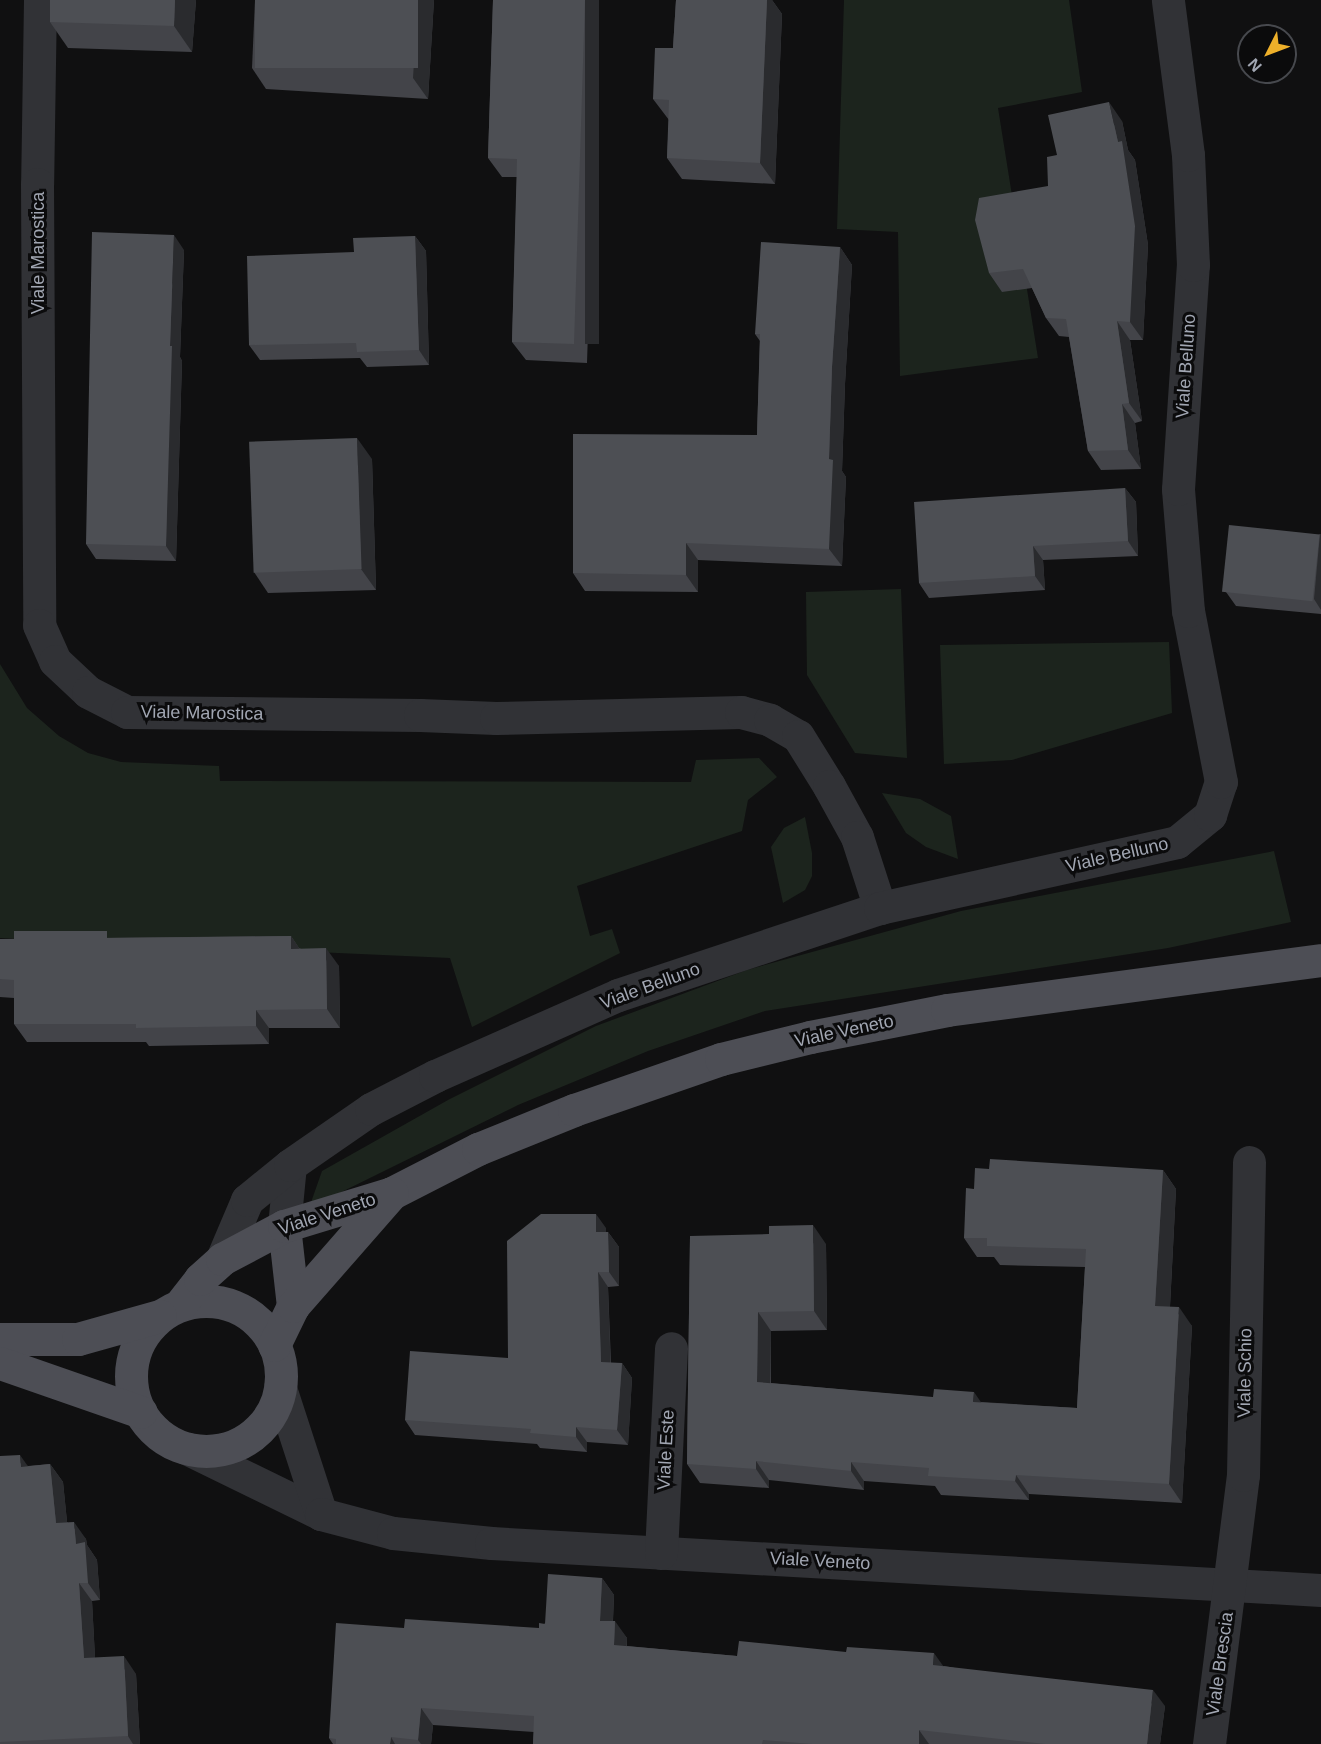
<!DOCTYPE html>
<html>
<head>
<meta charset="utf-8">
<style>
  body { margin:0 }
  #map { position:relative; width:1321px; height:1744px; overflow:hidden; background:#101011; font-family:Helvetica,sans-serif }
  div>[style] { position:absolute }
  .green>* { inset:0; background:#1c241d }
  .minor>* { height:33px; margin:-16.5px; padding:0 16.5px; transform-origin:16.5px; border-radius:16.5px; background:#313236 }
  .major>* { height:33px; margin:-16.5px; padding:0 16.5px; transform-origin:16.5px; border-radius:16.5px; background:#4d4e55 }
  .major>.ring { margin:-16.5px; padding:0; box-sizing:content-box; background:none; border:33px solid #4d4e55; border-radius:50% }
  .wall>* { inset:0; background:#434449 }
  .shaded-wall>* { inset:0; background:#2a2b2e; transform-origin:0 0 }
  .building>* { inset:0; background:#4d4f54; transform-origin:0 0 }
  span { translate:-50% -50%; white-space:nowrap; text-align:center; line-height:1.15; -webkit-text-stroke:6px #0b0b0c; paint-order:stroke }
  .street-label { font-size:18px; color:#a1a6b2 }
  .north { position:absolute; left:1237px; top:24px; width:60px; height:60px; box-sizing:border-box; background:#0b0b0c; border:2px solid #47494e; border-radius:50%; rotate:228deg; font-size:16px; font-weight:700; line-height:24px; text-align:center; color:#a1a6b2 }
  .north::after { content:''; display:block; margin:auto; width:21px; height:27px; background:#eeb02a; clip-path:polygon(50% 0,100% 100%,50% 72%,0 100%) }
</style>
</head>
<body>
<div id="map">
  <div class="green">
    <i style="clip-path:polygon(844px 0,1069px 0,1082px 92px,998px 108px,1038px 358px,900px 376px,898px 232px,837px 229px)"></i>
    <i style="clip-path:polygon(901px 589px,907px 758px,855px 753px,807px 675px,806px 592px)"></i>
    <i style="clip-path:polygon(1169px 642px,1172px 713px,1012px 760px,944px 764px,940px 645px)"></i>
    <i style="clip-path:polygon(0 664px,27px 708px,59px 736px,88px 753px,121px 762px,219px 766px,220px 781px,691px 782px,696px 760px,759px 758px,777px 777px,748px 800px,742px 831px,577px 886px,590px 936px,612px 929px,620px 953px,472px 1027px,450px 958px,0 938px)"></i>
    <i style="clip-path:polygon(882px 793px,920px 799px,951px 816px,958px 859px,926px 847px,906px 833px)"></i>
    <i style="clip-path:polygon(805px 817px,812px 853px,812px 876px,805px 890px,783px 903px,771px 847px,784px 828px)"></i>
    <i style="clip-path:polygon(1274px 851px,1291px 922px,1168px 948px,765px 1011px,648px 1051px,518px 1105px,309px 1208px,322px 1171px,448px 1100px,596px 1026px,747px 970px,961px 911px)"></i>
  </div>
  <div class="minor">
    <i style="left:40px;top:0;width:184px;rotate:90.9deg"></i>
    <i style="left:37px;top:184px;width:441px;rotate:89.7deg"></i>
    <i style="left:39px;top:625px;width:39px;rotate:66deg"></i>
    <i style="left:55px;top:661px;width:45px;rotate:43.2deg"></i>
    <i style="left:88px;top:692px;width:44px;rotate:27.1deg"></i>
    <i style="left:127px;top:712px;width:293px;rotate:0.6deg"></i>
    <i style="left:420px;top:715px;width:76px;rotate:2.3deg"></i>
    <i style="left:496px;top:718px;width:245px;rotate:-1.4deg"></i>
    <i style="left:741px;top:712px;width:30px;rotate:15deg"></i>
    <i style="left:770px;top:720px;width:32px;rotate:30deg"></i>
    <i style="left:798px;top:736px;width:59px;rotate:58.2deg"></i>
    <i style="left:829px;top:786px;width:58px;rotate:61.2deg"></i>
    <i style="left:857px;top:837px;width:75px;rotate:72.1deg"></i>
    <i style="left:284px;top:1226px;width:61px;rotate:-84.4deg"></i>
    <i style="left:222px;top:1259px;width:64px;rotate:-67deg"></i>
    <i style="left:247px;top:1200px;width:55px;rotate:-39.1deg"></i>
    <i style="left:290px;top:1165px;width:98px;rotate:-34.7deg"></i>
    <i style="left:371px;top:1109px;width:72px;rotate:-27.3deg"></i>
    <i style="left:435px;top:1076px;width:200px;rotate:-23.9deg"></i>
    <i style="left:618px;top:995px;width:276px;rotate:-18.4deg"></i>
    <i style="left:880px;top:908px;width:304px;rotate:-12.5deg"></i>
    <i style="left:1177px;top:842px;width:43px;rotate:-39.3deg"></i>
    <i style="left:1210px;top:815px;width:35px;rotate:-72deg"></i>
    <i style="left:1221px;top:782px;width:174px;rotate:-100.9deg"></i>
    <i style="left:1188px;top:611px;width:122px;rotate:-94.7deg"></i>
    <i style="left:1178px;top:489px;width:225px;rotate:-86.2deg"></i>
    <i style="left:1193px;top:265px;width:110px;rotate:-92.6deg"></i>
    <i style="left:1188px;top:155px;width:156px;rotate:-97.4deg"></i>
    <i style="left:188px;top:1449px;width:148px;rotate:26deg"></i>
    <i style="left:321px;top:1514px;width:133px;rotate:-108deg"></i>
    <i style="left:321px;top:1514px;width:74px;rotate:14.8deg"></i>
    <i style="left:393px;top:1533px;width:99px;rotate:5.8deg"></i>
    <i style="left:491px;top:1543px;width:831px;rotate:3.24deg"></i>
    <i style="left:661px;top:1553px;width:205px;rotate:-87.2deg"></i>
    <i style="left:1209px;top:1744px;width:271px;rotate:-82.8deg"></i>
    <i style="left:1243px;top:1475px;width:313px;rotate:-88.9deg"></i>
  </div>
  <div class="major">
    <i style="left:284px;top:1226px;width:81px;rotate:83.6deg"></i>
    <i class="ring" style="left:131px;top:1301px;width:117px;height:117px"></i>
    <i style="left:180px;top:1305px;width:33px;rotate:-52deg"></i>
    <i style="left:200px;top:1279px;width:30px;rotate:-42deg"></i>
    <i style="left:222px;top:1259px;width:70px;rotate:-28deg"></i>
    <i style="left:284px;top:1226px;width:113px;rotate:-17deg"></i>
    <i style="left:392px;top:1193px;width:97px;rotate:-27.1deg"></i>
    <i style="left:478px;top:1149px;width:104px;rotate:-22.1deg"></i>
    <i style="left:574px;top:1110px;width:156px;rotate:-19.1deg"></i>
    <i style="left:721px;top:1059px;width:92px;rotate:-13.9deg"></i>
    <i style="left:810px;top:1037px;width:140px;rotate:-11.1deg"></i>
    <i style="left:947px;top:1010px;width:377px;rotate:-7.6deg"></i>
    <i style="left:0;top:1339px;width:78px"></i>
    <i style="left:78px;top:1339px;width:85px;rotate:-15.7deg"></i>
    <i style="left:274px;top:1345px;width:43px;rotate:-64deg"></i>
    <i style="left:293px;top:1306px;width:150px;rotate:-48.8deg"></i>
    <i style="left:0;top:1363px;width:149px;rotate:19.2deg"></i>
  </div>
  <div class="wall">
    <i style="clip-path:polygon(50px 0,196px 0,192px 52px,68px 48px,50px 22px)"></i>
    <i style="clip-path:polygon(255px 0,434px 0,428px 99px,266px 89px,252px 68px)"></i>
    <i style="clip-path:polygon(493px 0,599px 0,587px 363px,526px 360px,512px 342px,517px 177px,502px 177px,488px 158px)"></i>
    <i style="clip-path:polygon(676px 0,772px 0,782px 14px,775px 184px,682px 179px,667px 158px,669px 120px,653px 99px,673px 48px)"></i>
    <i style="clip-path:polygon(1122px 121px,1128px 150px,1135px 160px,1148px 245px,1143px 340px,1130px 340px,1142px 421px,1135px 423px,1141px 469px,1101px 470px,1088px 451px,1069px 337px,1059px 336px,1046px 318px,1032px 288px,1002px 292px,989px 273px,1048px 186px,1057px 155px)"></i>
    <i style="clip-path:polygon(415px 236px,426px 251px,429px 365px,367px 367px,360px 358px,260px 360px,249px 345px,354px 252px)"></i>
    <i style="clip-path:polygon(840px 247px,852px 265px,845px 384px,842px 471px,846px 477px,842px 566px,698px 560px,698px 592px,585px 591px,573px 573px,757px 435px,760px 341px,755px 334px)"></i>
    <i style="clip-path:polygon(184px 250px,180px 357px,182px 361px,176px 561px,96px 559px,86px 544px)"></i>
    <i style="clip-path:polygon(372px 459px,376px 590px,268px 593px,254px 572px)"></i>
    <i style="clip-path:polygon(1125px 488px,1136px 502px,1138px 556px,1043px 560px,1045px 590px,929px 598px,919px 583px)"></i>
    <i style="clip-path:polygon(1320px 534px,1321px 535px,1321px 614px,1236px 606px,1226px 592px)"></i>
    <i style="clip-path:polygon(291px 936px,299px 948px,339px 966px,340px 1028px,269px 1028px,269px 1044px,149px 1046px,146px 1042px,27px 1042px,14px 1024px,14px 998px,0 997px,0 939px)"></i>
    <i style="clip-path:polygon(989px 1169px,1163px 1170px,1176px 1189px,1170px 1307px,1192px 1326px,1182px 1503px,1029px 1494px,1029px 1500px,941px 1495px,935px 1486px,864px 1481px,864px 1490px,769px 1480px,769px 1488px,700px 1483px,687px 1464px,690px 1236px,826px 1244px,827px 1330px,771px 1331px,771px 1383px,981px 1402px,1077px 1408px,1085px 1267px,1000px 1265px,994px 1257px,977px 1257px,964px 1238px,974px 1189px)"></i>
    <i style="clip-path:polygon(606px 1228px,606px 1232px,608px 1232px,619px 1247px,619px 1286px,608px 1287px,611px 1363px,622px 1363px,632px 1378px,628px 1445px,587px 1442px,587px 1452px,540px 1448px,537px 1444px,415px 1435px,405px 1420px,508px 1358px)"></i>
    <i style="clip-path:polygon(0 1456px,28px 1466px,50px 1464px,63px 1482px,67px 1522px,86px 1539px,87px 1545px,97px 1560px,100px 1600px,92px 1601px,95px 1658px,136px 1674px,140px 1744px,0 1744px)"></i>
    <i style="clip-path:polygon(602px 1578px,614px 1595px,613px 1621px,627px 1638px,627px 1646px,737px 1656px,944px 1666px,1165px 1706px,1160px 1744px,533px 1744px,534px 1732px,433px 1725px,431px 1744px,333px 1744px,329px 1738px,404px 1628px,539px 1628px)"></i>
  </div>
  <div class="shaded-wall">
    <i style="clip-path:polygon(175px 0,196px 0,192px 52px,174px 26px)"></i>
    <i style="clip-path:polygon(418px 0,434px 0,428px 99px,413px 78px)"></i>
    <i style="left:585px;top:0;width:14px;height:344px"></i>
    <i style="clip-path:polygon(767px 0,772px 0,782px 14px,775px 184px,760px 163px)"></i>
    <i style="clip-path:polygon(1109px 102px,1122px 121px,1128px 150px,1135px 160px,1148px 245px,1143px 340px,1130px 322px,1118px 142px)"></i>
    <i style="clip-path:polygon(174px 235px,184px 250px,180px 357px,182px 361px,176px 561px,166px 546px,170px 346px)"></i>
    <i style="clip-path:polygon(415px 236px,426px 251px,429px 365px,419px 350px)"></i>
    <i style="clip-path:polygon(840px 247px,852px 265px,845px 384px,842px 471px,846px 477px,842px 566px,829px 549px,829px 459px,832px 367px)"></i>
    <i style="clip-path:polygon(1117px 321px,1130px 340px,1142px 421px,1129px 403px)"></i>
    <i style="clip-path:polygon(1122px 404px,1135px 423px,1141px 469px,1128px 450px)"></i>
    <i style="clip-path:polygon(357px 438px,372px 459px,376px 590px,361px 569px)"></i>
    <i style="clip-path:polygon(1125px 488px,1136px 502px,1138px 556px,1128px 541px)"></i>
    <i style="clip-path:polygon(1320px 534px,1321px 535px,1321px 610px,1314px 599px)"></i>
    <i style="clip-path:polygon(686px 543px,698px 560px,698px 592px,686px 575px)"></i>
    <i style="clip-path:polygon(1033px 546px,1043px 560px,1045px 590px,1035px 576px)"></i>
    <i style="clip-path:polygon(291px 936px,303px 954px,291px 949px)"></i>
    <i style="clip-path:polygon(326px 948px,339px 966px,340px 1028px,327px 1009px)"></i>
    <i style="clip-path:polygon(256px 1010px,269px 1028px,269px 1044px,256px 1026px)"></i>
    <i style="clip-path:polygon(1163px 1170px,1176px 1189px,1169px 1325px,1155px 1306px)"></i>
    <i style="clip-path:polygon(596px 1214px,606px 1228px,606px 1247px,596px 1232px)"></i>
    <i style="clip-path:polygon(813px 1225px,826px 1244px,827px 1330px,814px 1311px)"></i>
    <i style="clip-path:polygon(608px 1232px,619px 1247px,619px 1286px,609px 1272px)"></i>
    <i style="clip-path:polygon(598px 1272px,608px 1287px,611px 1377px,601px 1362px)"></i>
    <i style="clip-path:polygon(1179px 1307px,1192px 1326px,1182px 1503px,1169px 1484px)"></i>
    <i style="clip-path:polygon(758px 1312px,771px 1331px,770px 1401px,757px 1382px)"></i>
    <i style="clip-path:polygon(622px 1363px,632px 1378px,628px 1445px,617px 1430px)"></i>
    <i style="clip-path:polygon(974px 1392px,987px 1411px,973px 1402px)"></i>
    <i style="clip-path:polygon(576px 1427px,587px 1442px,587px 1452px,576px 1437px)"></i>
    <i style="clip-path:polygon(20px 1455px,32px 1472px,21px 1467px)"></i>
    <i style="clip-path:polygon(756px 1461px,769px 1480px,769px 1488px,756px 1469px)"></i>
    <i style="clip-path:polygon(851px 1462px,864px 1481px,864px 1490px,851px 1471px)"></i>
    <i style="clip-path:polygon(50px 1464px,63px 1482px,69px 1541px,56px 1523px)"></i>
    <i style="clip-path:polygon(1016px 1475px,1029px 1494px,1029px 1500px,1015px 1481px)"></i>
    <i style="clip-path:polygon(74px 1522px,86px 1539px,87px 1545px,97px 1560px,100px 1600px,88px 1583px,76px 1544px)"></i>
    <i style="clip-path:polygon(602px 1578px,614px 1595px,612px 1638px,600px 1621px)"></i>
    <i style="clip-path:polygon(79px 1583px,92px 1601px,96px 1676px,84px 1658px)"></i>
    <i style="clip-path:polygon(615px 1621px,627px 1638px,626px 1662px,614px 1645px)"></i>
    <i style="clip-path:polygon(934px 1653px,946px 1670px,933px 1665px)"></i>
    <i style="clip-path:polygon(124px 1656px,136px 1674px,140px 1744px,133px 1744px,128px 1736px)"></i>
    <i style="clip-path:polygon(1153px 1690px,1165px 1706px,1160px 1744px,1147px 1744px)"></i>
    <i style="clip-path:polygon(421px 1708px,433px 1725px,431px 1744px,421px 1744px,418px 1740px)"></i>
    <i style="clip-path:polygon(919px 1730px,929px 1744px,919px 1744px)"></i>
    <i style="clip-path:polygon(391px 1737px,395px 1744px,390px 1744px)"></i>
  </div>
  <div class="building">
    <i style="clip-path:polygon(50px 0,175px 0,174px 26px,50px 22px)"></i>
    <i style="left:255px;top:0;width:163px;height:68px"></i>
    <i style="clip-path:polygon(493px 0,585px 0,574px 344px,512px 342px,517px 159px,488px 158px)"></i>
    <i style="clip-path:polygon(676px 0,767px 0,760px 163px,667px 158px,669px 100px,653px 99px,655px 48px,673px 48px)"></i>
    <i style="clip-path:polygon(1109px 102px,1118px 142px,1122px 141px,1135px 226px,1130px 322px,1117px 321px,1129px 403px,1122px 404px,1128px 450px,1088px 451px,1066px 319px,1046px 318px,1023px 269px,989px 273px,975px 220px,979px 198px,1048px 186px,1047px 157px,1057px 155px,1048px 115px)"></i>
    <i style="clip-path:polygon(92px 232px,174px 235px,170px 346px,172px 346px,166px 546px,86px 544px)"></i>
    <i style="clip-path:polygon(415px 236px,419px 350px,357px 352px,356px 343px,249px 345px,247px 256px,354px 252px,353px 238px)"></i>
    <i style="clip-path:polygon(761px 242px,840px 247px,832px 367px,829px 459px,833px 460px,829px 549px,686px 543px,686px 575px,573px 573px,573px 434px,757px 435px,760px 334px,755px 334px)"></i>
    <i style="left:357px;top:438px;width:131px;height:108px;rotate:88deg"></i>
    <i style="clip-path:polygon(1125px 488px,1128px 541px,1033px 546px,1035px 576px,919px 583px,914px 502px)"></i>
    <i style="left:1229px;top:525px;width:91px;height:67px;rotate:6deg"></i>
    <i style="clip-path:polygon(14px 931px,107px 931px,107px 938px,291px 936px,291px 949px,326px 948px,327px 1009px,256px 1010px,256px 1026px,136px 1028px,136px 1024px,14px 1024px,14px 980px,0 979px,0 939px,14px 939px)"></i>
    <i style="clip-path:polygon(990px 1159px,1163px 1170px,1155px 1306px,1179px 1307px,1169px 1484px,1016px 1475px,1015px 1481px,928px 1476px,929px 1468px,851px 1462px,851px 1471px,756px 1461px,756px 1469px,687px 1464px,690px 1236px,769px 1234px,769px 1226px,813px 1225px,814px 1311px,758px 1312px,757px 1382px,933px 1397px,934px 1389px,974px 1392px,973px 1402px,1077px 1408px,1086px 1249px,987px 1246px,987px 1238px,964px 1238px,966px 1188px,974px 1189px,975px 1168px,989px 1169px)"></i>
    <i style="clip-path:polygon(541px 1214px,596px 1214px,596px 1232px,608px 1232px,609px 1272px,598px 1272px,601px 1362px,622px 1363px,617px 1430px,576px 1427px,576px 1437px,530px 1433px,531px 1429px,405px 1420px,410px 1351px,508px 1358px,507px 1241px)"></i>
    <i style="clip-path:polygon(20px 1455px,21px 1467px,50px 1464px,56px 1523px,74px 1522px,76px 1544px,85px 1542px,88px 1583px,79px 1583px,84px 1658px,124px 1656px,128px 1736px,0 1742px,0 1456px)"></i>
    <i style="clip-path:polygon(548px 1574px,602px 1578px,600px 1621px,615px 1621px,614px 1645px,737px 1656px,739px 1641px,846px 1652px,847px 1647px,934px 1653px,933px 1665px,1153px 1690px,1147px 1744px,1045px 1744px,919px 1730px,919px 1744px,812px 1744px,763px 1740px,762px 1744px,533px 1744px,534px 1716px,421px 1708px,418px 1740px,391px 1737px,390px 1744px,336px 1744px,336px 1739px,329px 1738px,336px 1623px,404px 1628px,405px 1619px,539px 1628px,539px 1623px,545px 1624px)"></i>
  </div>
  <div class="street-label">
    <span style="left:38px;top:253px;rotate:-90deg">Viale Marostica</span>
    <span style="left:1186px;top:366px;rotate:-86deg">Viale Belluno</span>
    <span style="left:202px;top:713px;rotate:1deg">Viale Marostica</span>
    <span style="left:1117px;top:855px;rotate:-13deg">Viale Belluno</span>
    <span style="left:650px;top:986px;rotate:-20deg">Viale Belluno</span>
    <span style="left:844px;top:1031px;rotate:-12deg">Viale Veneto</span>
    <span style="left:327px;top:1214px;rotate:-18deg">Viale Veneto</span>
    <span style="left:1245px;top:1373px;rotate:-89deg">Viale Schio</span>
    <span style="left:666px;top:1450px;rotate:-87deg">Viale Este</span>
    <span style="left:820px;top:1561px;rotate:3deg">Viale Veneto</span>
    <span style="left:1220px;top:1664px;rotate:-82deg">Viale Brescia</span>
  </div>
  <div class="north">N</div>
</div>
</body>
</html>
